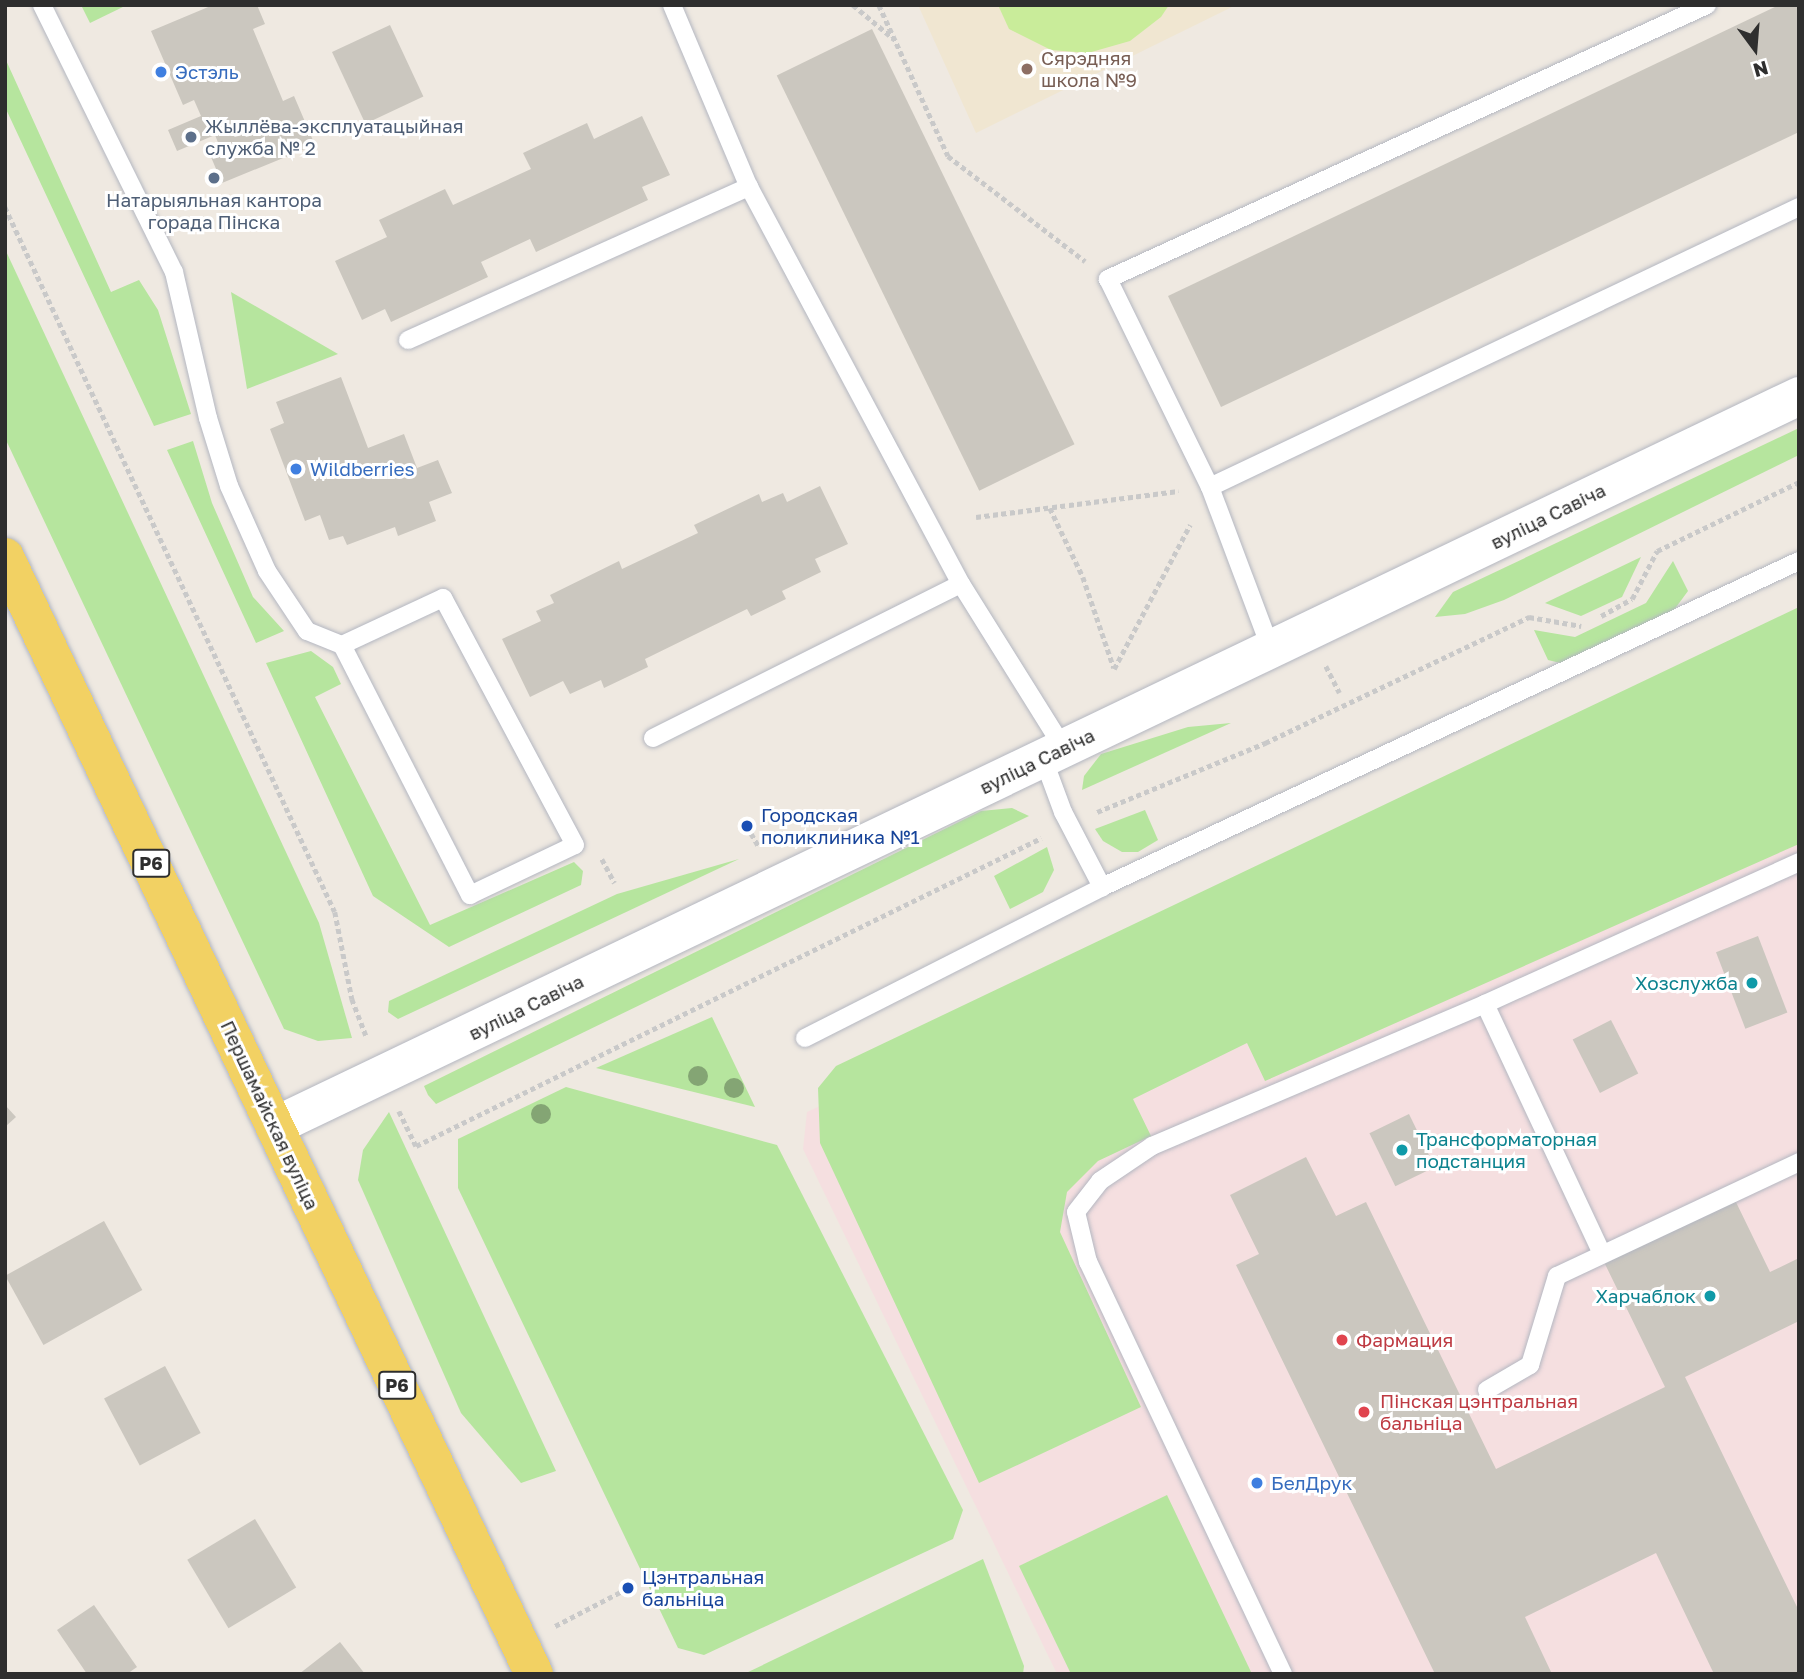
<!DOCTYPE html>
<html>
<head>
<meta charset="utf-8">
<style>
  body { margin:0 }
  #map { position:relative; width:1804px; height:1679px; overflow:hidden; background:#efe9e1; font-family:"Golos Text",sans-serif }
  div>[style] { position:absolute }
  .education>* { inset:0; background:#f0e6d1 }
  .medical>* { inset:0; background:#f5dfe0 }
  .green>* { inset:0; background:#b6e59e }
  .pitch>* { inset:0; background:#c9ec9a }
  .building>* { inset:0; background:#cbc7bf; transform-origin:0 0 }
  .path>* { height:4.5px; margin-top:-2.25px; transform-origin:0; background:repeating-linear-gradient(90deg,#c9c9c9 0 5px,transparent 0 8.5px) }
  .roads { filter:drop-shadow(0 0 2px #b4b7c1) drop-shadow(0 0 2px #b4b7c1) }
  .service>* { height:18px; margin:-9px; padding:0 9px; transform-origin:9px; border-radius:9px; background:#fff }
  .tertiary>* { height:38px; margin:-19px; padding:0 19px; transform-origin:19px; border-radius:19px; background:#fff }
  .primary>* { height:38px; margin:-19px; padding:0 19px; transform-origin:19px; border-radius:19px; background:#f2d163 }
  .trees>* { width:20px; height:20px; margin:-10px; border-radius:50%; background:#84a574 }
  .dots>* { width:19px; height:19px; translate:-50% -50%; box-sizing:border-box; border:4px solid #fff; border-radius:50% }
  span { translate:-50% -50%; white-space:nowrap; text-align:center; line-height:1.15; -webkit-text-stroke:6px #fff; paint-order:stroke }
  .shield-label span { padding:2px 5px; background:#fff; border:2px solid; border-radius:5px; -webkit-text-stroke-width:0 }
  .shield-label { font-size:18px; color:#2e2e2e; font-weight:700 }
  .education-label { font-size:19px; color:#785e54 }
  .left { translate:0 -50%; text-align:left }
  .shop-label { font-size:19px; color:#366cbe }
  .service-label { font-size:19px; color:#4e5e75 }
  .street-label { font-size:19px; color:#2e2e2e }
  .transit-label { font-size:19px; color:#164399 }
  .culture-label { font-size:19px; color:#0d838f }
  .right { translate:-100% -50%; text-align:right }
  .health-label { font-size:19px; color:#be3a42 }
  .frame { position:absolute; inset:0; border:7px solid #2e2e2e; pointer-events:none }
  .north { position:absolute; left:1720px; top:14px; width:70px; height:70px; -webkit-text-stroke:5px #fff; paint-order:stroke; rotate:164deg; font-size:19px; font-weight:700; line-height:28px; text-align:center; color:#2e2e2e }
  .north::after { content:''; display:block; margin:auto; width:24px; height:32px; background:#2e2e2e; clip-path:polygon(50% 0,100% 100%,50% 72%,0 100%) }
</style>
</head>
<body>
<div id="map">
  <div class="education">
    <i style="clip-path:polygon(918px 5px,1236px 5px,976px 133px)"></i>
  </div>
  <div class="medical">
    <i style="clip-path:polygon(1799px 648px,1799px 1674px,1057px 1674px,803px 1149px,807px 1112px)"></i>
  </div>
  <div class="green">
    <i style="clip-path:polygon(81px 5px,127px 5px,90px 23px)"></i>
    <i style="clip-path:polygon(5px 58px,111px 292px,139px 280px,158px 310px,191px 414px,154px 426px,5px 107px)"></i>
    <i style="clip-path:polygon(5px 249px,319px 923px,352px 1038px,318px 1041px,284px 1029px,5px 438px)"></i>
    <i style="clip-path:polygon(231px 292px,338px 354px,247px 389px)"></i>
    <i style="clip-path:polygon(1799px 428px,1799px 455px,1504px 600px,1465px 614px,1435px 617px,1453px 592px)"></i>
    <i style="clip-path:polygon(193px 441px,212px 503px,253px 597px,284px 631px,256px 643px,167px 450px)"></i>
    <i style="clip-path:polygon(1641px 557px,1622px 597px,1581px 616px,1545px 603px)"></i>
    <i style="clip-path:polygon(1673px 561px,1688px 591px,1674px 610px,1564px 664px,1548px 660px,1534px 630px,1575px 637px,1646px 603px)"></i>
    <i style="clip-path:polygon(1799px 607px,1799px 844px,1265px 1081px,1247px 1043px,1133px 1099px,1151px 1136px,1098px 1161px,1067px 1192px,1060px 1232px,1141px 1407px,979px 1483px,820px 1143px,818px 1088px,836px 1066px)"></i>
    <i style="clip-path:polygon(311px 651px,333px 667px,341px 684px,315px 697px,430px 925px,574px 862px,583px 871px,581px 885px,449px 947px,373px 896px,266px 663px)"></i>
    <i style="clip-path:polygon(1231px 723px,1082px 790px,1084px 776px,1101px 754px,1188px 727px)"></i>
    <i style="clip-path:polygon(1012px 808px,1029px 816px,436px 1104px,428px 1095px,424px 1086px,981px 811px)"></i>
    <i style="clip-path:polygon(1145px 810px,1158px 840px,1138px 852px,1122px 852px,1103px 841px,1095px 829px)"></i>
    <i style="clip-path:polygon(1047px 847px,1054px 870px,1043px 892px,1010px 909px,994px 876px)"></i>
    <i style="clip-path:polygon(739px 859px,398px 1019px,388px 1012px,389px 1001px,617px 894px)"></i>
    <i style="clip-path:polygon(712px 1017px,755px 1107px,596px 1068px)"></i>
    <i style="clip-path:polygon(566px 1087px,777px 1145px,963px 1510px,953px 1539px,704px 1655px,678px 1648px,458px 1188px,458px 1139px)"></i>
    <i style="clip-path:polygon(389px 1112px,556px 1471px,521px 1483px,461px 1413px,358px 1180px,363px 1150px)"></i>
    <i style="clip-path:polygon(1167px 1495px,1252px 1674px,1071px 1674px,1019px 1566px)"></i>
    <i style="clip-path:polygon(983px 1559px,1024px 1666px,1023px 1674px,744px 1674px)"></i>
  </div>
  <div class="pitch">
    <i style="clip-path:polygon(998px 5px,1169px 5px,1161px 17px,1130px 41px,1088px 53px,1051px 50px,1009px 29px)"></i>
  </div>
  <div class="building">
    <i style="clip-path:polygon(213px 5px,257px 5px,265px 24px,253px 29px,283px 101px,294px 96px,315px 145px,222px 183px,208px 150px,219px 145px,215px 135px,177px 151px,168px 130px,201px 116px,194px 100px,183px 105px,151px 31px)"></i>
    <i style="clip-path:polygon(1779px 5px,1799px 5px,1799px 132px,1221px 407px,1168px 296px)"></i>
    <i style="left:390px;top:25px;width:79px;height:64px;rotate:65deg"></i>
    <i style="left:872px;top:29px;width:462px;height:106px;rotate:64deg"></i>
    <i style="clip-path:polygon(642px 116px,670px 175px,642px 187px,648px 200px,536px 252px,530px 239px,481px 262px,488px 277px,391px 322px,385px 309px,362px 320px,335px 261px,387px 237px,379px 220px,445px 189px,453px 205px,531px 169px,523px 153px,587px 123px,594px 139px)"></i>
    <i style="clip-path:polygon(341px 377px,368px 448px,404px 434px,417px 468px,438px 460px,452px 493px,429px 502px,436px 521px,398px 536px,395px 527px,347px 545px,343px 536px,329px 540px,320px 515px,305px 521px,270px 429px,284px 423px,276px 402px)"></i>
    <i style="clip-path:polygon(820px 486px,848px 544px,815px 559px,821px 572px,782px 591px,786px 599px,751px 616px,747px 609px,645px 659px,648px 667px,604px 688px,601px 680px,570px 694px,563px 681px,530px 697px,502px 639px,541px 621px,536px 611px,554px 603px,550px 595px,619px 561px,622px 569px,698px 533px,694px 525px,759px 494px,762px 502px,783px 493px,787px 502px)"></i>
    <i style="left:1758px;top:936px;width:82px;height:45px;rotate:69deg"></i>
    <i style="left:1611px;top:1020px;width:60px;height:43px;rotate:63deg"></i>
    <i style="clip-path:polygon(5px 1105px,16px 1117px,5px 1127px)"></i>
    <i style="left:1409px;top:1114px;width:59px;height:44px;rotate:64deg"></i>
    <i style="clip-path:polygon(1306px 1157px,1336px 1216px,1366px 1202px,1496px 1469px,1665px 1387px,1604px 1262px,1734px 1198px,1770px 1272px,1799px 1258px,1799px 1321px,1685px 1377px,1799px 1611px,1799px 1674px,1714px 1674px,1656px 1553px,1525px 1617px,1552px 1674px,1435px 1674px,1236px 1265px,1259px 1254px,1230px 1195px)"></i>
    <i style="left:104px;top:1221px;width:79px;height:113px;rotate:61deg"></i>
    <i style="left:165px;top:1366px;width:76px;height:69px;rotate:62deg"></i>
    <i style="left:255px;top:1519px;width:80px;height:79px;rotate:59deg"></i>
    <i style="clip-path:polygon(94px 1605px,137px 1667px,127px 1674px,87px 1674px,57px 1630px)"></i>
    <i style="clip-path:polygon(340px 1642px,365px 1674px,299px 1674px)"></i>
  </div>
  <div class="path">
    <i style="left:853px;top:5px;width:53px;rotate:39.7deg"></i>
    <i style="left:879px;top:5px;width:166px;rotate:65.4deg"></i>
    <i style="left:948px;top:156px;width:173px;rotate:37.5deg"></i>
    <i style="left:5px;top:207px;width:778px;rotate:64.92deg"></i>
    <i style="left:335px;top:912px;width:89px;rotate:78.9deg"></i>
    <i style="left:352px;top:999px;width:39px;rotate:69deg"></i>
    <i style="left:1050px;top:508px;width:76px;rotate:64.4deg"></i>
    <i style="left:1083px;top:577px;width:96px;rotate:71.2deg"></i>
    <i style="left:976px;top:517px;width:204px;rotate:-7.3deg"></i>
    <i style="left:1601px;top:616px;width:35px;rotate:-29deg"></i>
    <i style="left:1632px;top:599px;width:54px;rotate:-62.5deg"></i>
    <i style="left:1657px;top:551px;width:158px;rotate:-25.9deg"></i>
    <i style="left:1326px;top:666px;width:30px;rotate:63deg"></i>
    <i style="left:1114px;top:669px;width:163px;rotate:-62.2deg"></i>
    <i style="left:1097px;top:812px;width:182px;rotate:-22.3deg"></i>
    <i style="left:1265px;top:743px;width:293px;rotate:-25.5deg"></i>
    <i style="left:1529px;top:617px;width:53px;rotate:9.8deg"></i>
    <i style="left:747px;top:826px;width:24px;rotate:60deg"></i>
    <i style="left:602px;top:859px;width:27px;rotate:62deg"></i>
    <i style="left:399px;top:1111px;width:39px;rotate:64deg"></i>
    <i style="left:416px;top:1146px;width:697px;rotate:-26.23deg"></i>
    <i style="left:555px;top:1626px;width:82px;rotate:-27.5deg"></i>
  </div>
  <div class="roads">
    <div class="service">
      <i style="left:42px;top:5px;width:298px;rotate:63.7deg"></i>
      <i style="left:174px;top:272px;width:150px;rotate:76.9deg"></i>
      <i style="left:208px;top:418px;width:71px;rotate:72.8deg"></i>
      <i style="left:229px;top:486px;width:93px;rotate:65.9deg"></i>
      <i style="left:267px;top:571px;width:72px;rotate:56.3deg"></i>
      <i style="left:307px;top:631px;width:38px;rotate:22deg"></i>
      <i style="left:342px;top:645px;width:281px;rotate:62.9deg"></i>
      <i style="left:470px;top:895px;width:116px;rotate:-25.5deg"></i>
      <i style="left:575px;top:845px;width:280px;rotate:-118.1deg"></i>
      <i style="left:443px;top:598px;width:111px;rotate:155deg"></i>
      <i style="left:672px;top:5px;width:198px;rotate:67.1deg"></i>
      <i style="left:749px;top:187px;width:450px;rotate:61.9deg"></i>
      <i style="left:961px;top:584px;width:195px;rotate:58deg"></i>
      <i style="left:1707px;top:5px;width:659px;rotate:155.42deg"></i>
      <i style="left:1108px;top:279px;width:232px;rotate:63.9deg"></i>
      <i style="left:1210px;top:487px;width:652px;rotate:-25.43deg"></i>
      <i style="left:408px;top:340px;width:374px;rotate:-24.2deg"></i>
      <i style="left:1210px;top:487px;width:173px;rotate:69.4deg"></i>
      <i style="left:653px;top:738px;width:344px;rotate:-26.6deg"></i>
      <i style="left:1043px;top:758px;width:58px;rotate:69.7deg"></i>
      <i style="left:1063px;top:812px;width:85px;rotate:62.5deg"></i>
      <i style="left:1485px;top:1004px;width:274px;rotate:64.9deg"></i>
      <i style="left:805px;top:1038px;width:333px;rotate:-26.9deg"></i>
      <i style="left:1102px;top:887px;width:769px;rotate:-25.07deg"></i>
      <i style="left:1487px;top:1390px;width:50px;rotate:-30.2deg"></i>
      <i style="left:1530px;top:1365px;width:93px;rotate:-73.1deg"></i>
      <i style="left:1557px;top:1276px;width:268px;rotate:-25.2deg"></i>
      <i style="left:1283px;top:1674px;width:456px;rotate:-115.3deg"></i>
      <i style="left:1088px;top:1262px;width:51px;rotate:-103.5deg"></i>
      <i style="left:1076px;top:1212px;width:39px;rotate:-52deg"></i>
      <i style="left:1100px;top:1181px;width:63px;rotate:-33.9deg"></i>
      <i style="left:1152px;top:1146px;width:362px;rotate:-23.1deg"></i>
      <i style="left:1485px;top:1004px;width:345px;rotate:-24.3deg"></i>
    </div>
    <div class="tertiary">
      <i style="left:275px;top:1126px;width:1690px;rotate:-25.59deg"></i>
    </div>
    <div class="primary">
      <i style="left:5px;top:557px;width:1236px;rotate:64.66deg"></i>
    </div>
  </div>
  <div class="trees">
    <i style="left:698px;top:1076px"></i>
    <i style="left:734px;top:1088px"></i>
    <i style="left:541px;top:1114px"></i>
  </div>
  <div class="dots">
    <i style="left:1027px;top:69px;background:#8d6e63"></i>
    <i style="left:161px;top:72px;background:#3f7fe0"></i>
    <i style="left:191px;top:137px;background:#5c6f8a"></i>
    <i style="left:214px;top:178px;background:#5c6f8a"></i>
    <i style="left:296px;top:469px;background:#3f7fe0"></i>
    <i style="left:747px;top:826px;background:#1a4fb4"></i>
    <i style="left:1752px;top:983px;background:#0f9aa8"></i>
    <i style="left:1402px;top:1150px;background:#0f9aa8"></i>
    <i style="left:1710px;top:1296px;background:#0f9aa8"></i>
    <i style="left:1342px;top:1340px;background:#e0444e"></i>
    <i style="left:1364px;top:1412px;background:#e0444e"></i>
    <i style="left:1257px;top:1483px;background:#3f7fe0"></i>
    <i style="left:628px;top:1588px;background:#1a4fb4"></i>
  </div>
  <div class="shield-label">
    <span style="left:151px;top:863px">Р6</span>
    <span style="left:397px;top:1385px">Р6</span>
  </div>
  <div class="education-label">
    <span class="left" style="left:1041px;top:69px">Сярэдняя<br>школа №9</span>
  </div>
  <div class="shop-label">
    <span class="left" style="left:175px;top:72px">Эстэль</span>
    <span class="left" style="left:310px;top:469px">Wildberries</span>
    <span class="left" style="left:1271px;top:1483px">БелДрук</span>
  </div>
  <div class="service-label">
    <span class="left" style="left:205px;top:137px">Жыллёва-эксплуатацыйная<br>служба № 2</span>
    <span style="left:214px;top:211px">Натарыяльная кантора<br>горада Пінска</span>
  </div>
  <div class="street-label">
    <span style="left:1548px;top:516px;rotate:-26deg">вуліца Савіча</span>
    <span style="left:1037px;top:761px;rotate:-26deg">вуліца Савіча</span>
    <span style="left:526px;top:1007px;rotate:-26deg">вуліца Савіча</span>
    <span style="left:270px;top:1115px;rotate:65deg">Першамайская вуліца</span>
  </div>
  <div class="transit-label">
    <span class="left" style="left:761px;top:826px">Городская<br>поликлиника №1</span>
    <span class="left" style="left:642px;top:1588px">Цэнтральная<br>бальніца</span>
  </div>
  <div class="culture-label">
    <span class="right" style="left:1738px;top:983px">Хозслужба</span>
    <span class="left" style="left:1416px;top:1150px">Трансформаторная<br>подстанция</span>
    <span class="right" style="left:1696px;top:1296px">Харчаблок</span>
  </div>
  <div class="health-label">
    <span class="left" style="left:1356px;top:1340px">Фармация</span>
    <span class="left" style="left:1380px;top:1412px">Пінская цэнтральная<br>бальніца</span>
  </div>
  <div class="frame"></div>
  <div class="north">N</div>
</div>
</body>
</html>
